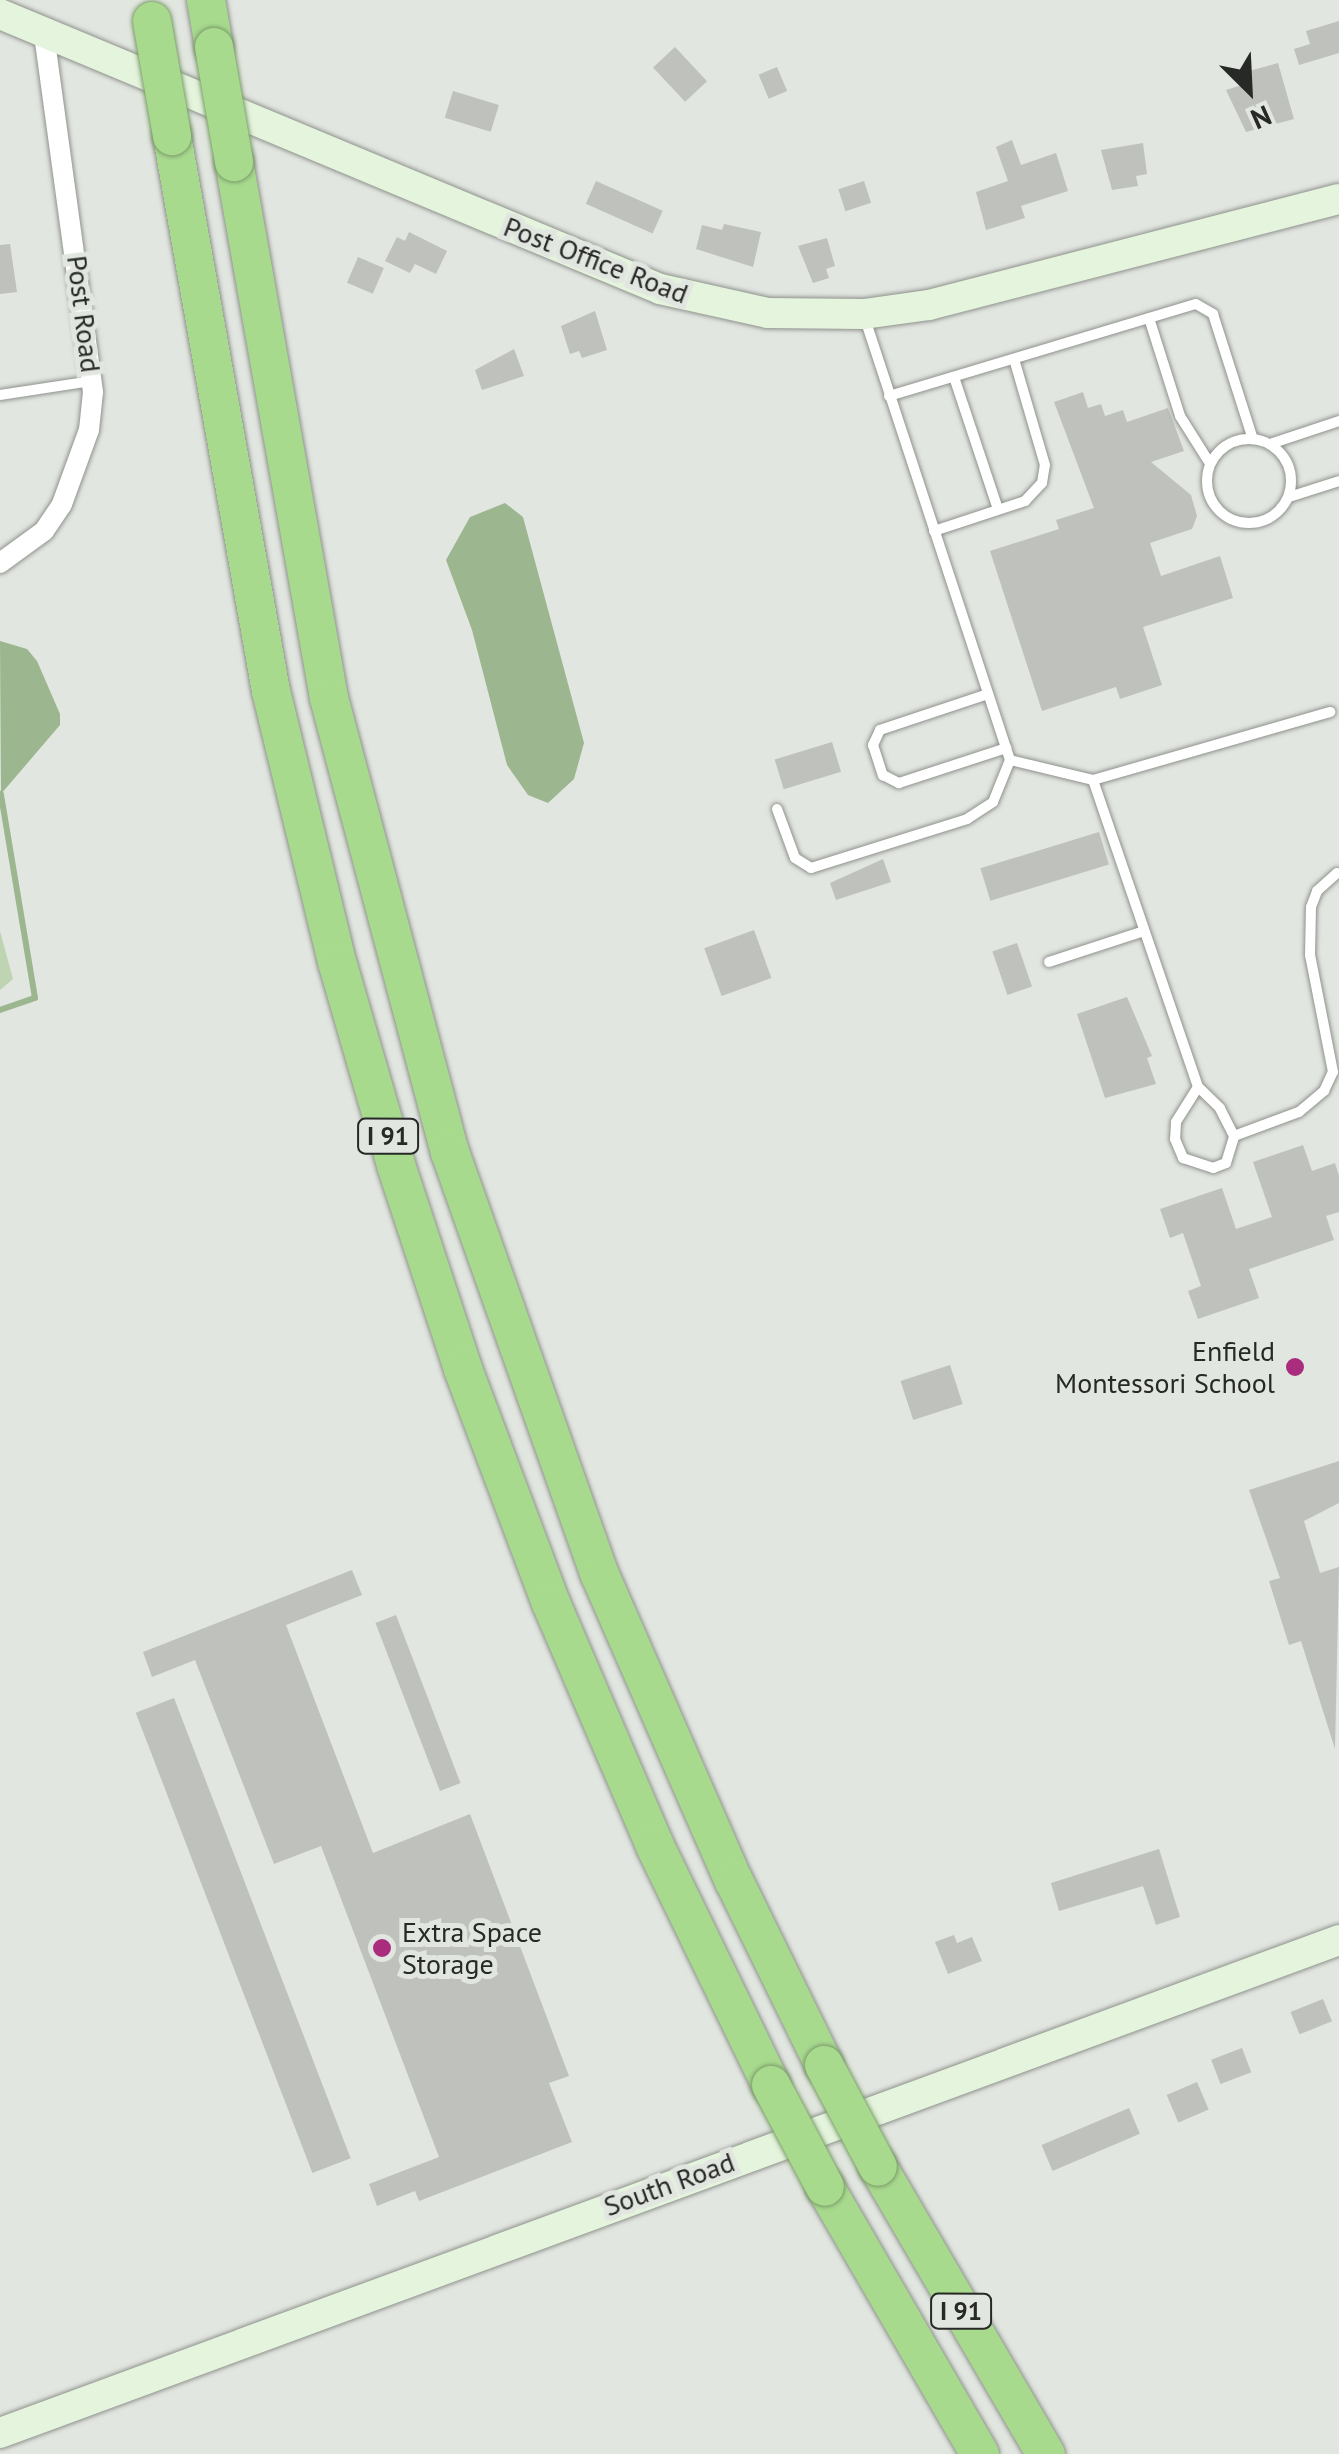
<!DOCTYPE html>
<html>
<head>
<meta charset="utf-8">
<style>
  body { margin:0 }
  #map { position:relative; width:1339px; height:2454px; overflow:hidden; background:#e2e6e0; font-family:"PT Sans",sans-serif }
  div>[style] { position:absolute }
  .green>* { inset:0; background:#bed4b3 }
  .water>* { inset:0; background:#9cb690 }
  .stream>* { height:6px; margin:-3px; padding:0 3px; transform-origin:3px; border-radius:3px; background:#9cb690 }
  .building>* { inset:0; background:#bec1bc; transform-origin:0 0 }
  .roads { filter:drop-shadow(0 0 2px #8f928d) drop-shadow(0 0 2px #8f928d) }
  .lane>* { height:10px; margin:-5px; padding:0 5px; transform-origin:5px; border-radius:5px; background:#fff }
  .lane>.ring { margin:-5px; padding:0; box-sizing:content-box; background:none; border:10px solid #fff; border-radius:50% }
  .street>* { height:20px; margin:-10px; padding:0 10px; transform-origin:10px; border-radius:10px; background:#fff }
  .secondary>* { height:30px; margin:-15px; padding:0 15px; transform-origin:15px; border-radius:15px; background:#e5f4dd }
  .highway>* { height:38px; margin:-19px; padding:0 19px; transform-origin:19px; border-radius:19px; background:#a8da8e }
  .bridges { filter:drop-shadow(0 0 2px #7b9c6a) drop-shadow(0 0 2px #7b9c6a) }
  .highway-bridge>* { height:38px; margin:-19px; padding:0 19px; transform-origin:19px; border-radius:19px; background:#a8da8e }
  .dots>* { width:28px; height:28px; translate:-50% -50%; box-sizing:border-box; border:5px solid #e2e6e0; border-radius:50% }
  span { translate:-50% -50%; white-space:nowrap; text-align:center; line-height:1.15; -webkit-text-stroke:10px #e2e6e0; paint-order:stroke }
  .shield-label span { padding:2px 8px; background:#e2e6e0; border:2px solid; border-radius:8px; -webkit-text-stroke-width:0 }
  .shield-label { font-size:25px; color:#272927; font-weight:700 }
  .street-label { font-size:28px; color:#272927 }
  .poi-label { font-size:28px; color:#272927 }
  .right { translate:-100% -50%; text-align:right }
  .left { translate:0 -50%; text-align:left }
  .north { position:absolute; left:1199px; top:40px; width:100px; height:100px; -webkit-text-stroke:8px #e2e6e0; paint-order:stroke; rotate:156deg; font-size:28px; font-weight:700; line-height:40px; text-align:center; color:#272927 }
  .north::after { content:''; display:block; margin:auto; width:35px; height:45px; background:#272927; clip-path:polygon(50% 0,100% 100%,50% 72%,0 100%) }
</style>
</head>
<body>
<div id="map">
  <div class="green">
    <i style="clip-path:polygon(0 931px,13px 979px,0 990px)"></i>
  </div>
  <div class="water">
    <i style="clip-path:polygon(505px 503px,523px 517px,584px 743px,574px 779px,548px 803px,528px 795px,507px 765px,472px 630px,446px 560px,470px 517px)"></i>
    <i style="clip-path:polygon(0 641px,27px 649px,37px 661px,60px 714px,60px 725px,1px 794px)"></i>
  </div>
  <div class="stream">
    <i style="left:0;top:1010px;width:37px;rotate:-19deg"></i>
    <i style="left:35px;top:998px;width:207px;rotate:-99.5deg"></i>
  </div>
  <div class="building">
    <i style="clip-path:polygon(1339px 21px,1339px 53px,1299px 65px,1294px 49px,1310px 44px,1306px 31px)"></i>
    <i style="left:675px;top:47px;width:47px;height:30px;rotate:47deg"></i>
    <i style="clip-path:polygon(1278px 63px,1294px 119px,1246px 132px,1226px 90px,1245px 84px,1242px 73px)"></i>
    <i style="left:777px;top:67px;width:26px;height:20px;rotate:67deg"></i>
    <i style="left:453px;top:91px;width:48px;height:28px;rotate:17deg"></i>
    <i style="clip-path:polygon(1012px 140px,1021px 165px,1056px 153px,1068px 191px,1021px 206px,1025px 218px,986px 230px,976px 192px,1008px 181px,996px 147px)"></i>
    <i style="clip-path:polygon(1143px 143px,1147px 174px,1136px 176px,1138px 186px,1112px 190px,1101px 150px)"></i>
    <i style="left:596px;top:181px;width:73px;height:25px;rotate:24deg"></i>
    <i style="left:864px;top:181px;width:23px;height:27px;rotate:72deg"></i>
    <i style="clip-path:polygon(724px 224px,761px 232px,753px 267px,696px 249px,702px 225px,722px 230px)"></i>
    <i style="clip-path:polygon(409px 232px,447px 251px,436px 274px,415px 264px,410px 273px,385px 261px,397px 237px,405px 241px)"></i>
    <i style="clip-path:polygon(827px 238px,835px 266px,826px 269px,829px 278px,813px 283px,798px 246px)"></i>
    <i style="clip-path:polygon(10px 244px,17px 292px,0 294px,0 245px)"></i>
    <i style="left:358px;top:257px;width:28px;height:28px;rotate:23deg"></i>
    <i style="clip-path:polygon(595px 311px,607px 350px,582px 358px,579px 351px,570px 354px,561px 326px)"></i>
    <i style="clip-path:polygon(514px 349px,524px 376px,482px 390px,475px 370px)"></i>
    <i style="clip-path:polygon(1083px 392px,1088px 408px,1101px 404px,1105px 416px,1123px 410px,1127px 422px,1168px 408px,1184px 451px,1151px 462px,1191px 495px,1197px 516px,1192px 529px,1150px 543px,1161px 576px,1220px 556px,1233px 598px,1143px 627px,1162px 685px,1120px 699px,1116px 687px,1042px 711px,990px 551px,1059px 529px,1056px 520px,1094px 508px,1054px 402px)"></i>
    <i style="left:832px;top:742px;width:31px;height:60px;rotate:73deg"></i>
    <i style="left:1099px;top:832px;width:34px;height:124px;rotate:73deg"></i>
    <i style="clip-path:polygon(883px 859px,891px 882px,836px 900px,830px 883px)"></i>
    <i style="left:754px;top:930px;width:51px;height:53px;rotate:70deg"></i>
    <i style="left:1017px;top:943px;width:46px;height:26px;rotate:71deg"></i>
    <i style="clip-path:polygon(1127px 997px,1152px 1056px,1147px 1058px,1156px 1084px,1105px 1098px,1077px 1014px)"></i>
    <i style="clip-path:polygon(1303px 1145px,1312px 1171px,1335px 1163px,1339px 1176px,1339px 1212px,1326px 1216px,1334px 1240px,1249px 1269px,1259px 1298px,1198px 1319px,1188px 1291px,1201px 1286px,1183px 1233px,1170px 1238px,1160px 1209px,1222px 1188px,1236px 1229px,1272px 1217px,1253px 1162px)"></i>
    <i style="left:950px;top:1365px;width:41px;height:52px;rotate:72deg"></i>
    <i style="clip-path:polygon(1339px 1461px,1339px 1503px,1304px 1521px,1320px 1573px,1339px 1567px,1335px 1749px,1301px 1641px,1289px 1645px,1269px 1581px,1280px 1578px,1249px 1490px)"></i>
    <i style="clip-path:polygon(352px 1570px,362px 1595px,286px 1625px,373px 1853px,470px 1814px,569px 2076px,549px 2083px,572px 2142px,419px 2201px,415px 2191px,377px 2206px,369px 2184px,439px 2157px,321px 1846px,274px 1864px,195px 1660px,152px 1677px,143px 1652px)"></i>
    <i style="left:396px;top:1615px;width:180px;height:22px;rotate:69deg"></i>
    <i style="left:174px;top:1698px;width:493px;height:41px;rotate:69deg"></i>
    <i style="clip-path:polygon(1159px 1849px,1180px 1917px,1156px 1925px,1143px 1886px,1059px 1911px,1051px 1883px)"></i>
    <i style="clip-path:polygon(954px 1935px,957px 1943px,972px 1937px,982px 1961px,948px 1974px,935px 1942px)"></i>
    <i style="left:1323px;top:1999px;width:24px;height:35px;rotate:68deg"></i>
    <i style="left:1242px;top:2048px;width:26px;height:33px;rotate:69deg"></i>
    <i style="left:1197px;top:2082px;width:30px;height:33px;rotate:67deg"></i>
    <i style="left:1129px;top:2108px;width:28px;height:95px;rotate:67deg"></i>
  </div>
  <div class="roads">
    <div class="lane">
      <i style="left:1149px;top:318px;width:103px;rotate:72.4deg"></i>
      <i style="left:1180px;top:416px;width:54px;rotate:57.8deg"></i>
      <i style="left:954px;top:377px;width:139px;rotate:71.6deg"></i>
      <i style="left:0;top:395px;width:92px;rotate:-8.7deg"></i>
      <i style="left:889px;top:396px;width:320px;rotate:-16.7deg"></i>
      <i style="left:1196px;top:304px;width:20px;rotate:30deg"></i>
      <i style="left:1213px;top:314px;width:128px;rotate:72.3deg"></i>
      <i class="ring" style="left:1207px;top:439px;width:74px;height:74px"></i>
      <i style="left:1270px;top:444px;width:73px;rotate:-18.4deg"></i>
      <i style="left:1289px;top:497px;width:52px;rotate:-17.7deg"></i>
      <i style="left:934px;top:531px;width:96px;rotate:-18.2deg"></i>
      <i style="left:1025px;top:501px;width:25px;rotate:-47deg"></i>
      <i style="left:1042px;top:483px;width:18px;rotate:-81deg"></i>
      <i style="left:1045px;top:465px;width:110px;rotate:-106.3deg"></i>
      <i style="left:988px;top:694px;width:114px;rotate:161.6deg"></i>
      <i style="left:880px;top:730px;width:17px;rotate:115deg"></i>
      <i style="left:873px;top:745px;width:32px;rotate:72deg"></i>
      <i style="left:883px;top:775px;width:18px;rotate:27deg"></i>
      <i style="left:899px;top:783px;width:113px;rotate:-18.1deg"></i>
      <i style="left:1010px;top:760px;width:85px;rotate:13.5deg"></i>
      <i style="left:1093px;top:780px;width:247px;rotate:-16deg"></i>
      <i style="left:1093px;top:780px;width:324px;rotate:71.1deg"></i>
      <i style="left:1198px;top:1087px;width:41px;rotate:122.2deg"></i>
      <i style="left:1176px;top:1122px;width:17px;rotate:93deg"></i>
      <i style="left:1175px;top:1139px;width:21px;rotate:67deg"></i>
      <i style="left:1183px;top:1158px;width:32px;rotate:18deg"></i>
      <i style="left:1213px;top:1168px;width:14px;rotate:-21deg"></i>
      <i style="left:1226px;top:1163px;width:28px;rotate:-73deg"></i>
      <i style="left:1234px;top:1136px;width:31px;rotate:-117deg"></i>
      <i style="left:1220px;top:1108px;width:30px;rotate:-136deg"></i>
      <i style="left:777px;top:809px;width:52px;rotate:69.8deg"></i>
      <i style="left:795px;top:858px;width:19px;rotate:32deg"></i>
      <i style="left:811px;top:868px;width:164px;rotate:-17.4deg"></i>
      <i style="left:967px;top:819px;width:31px;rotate:-33deg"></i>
      <i style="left:993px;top:802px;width:45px;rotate:-68deg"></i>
      <i style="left:1010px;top:760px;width:463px;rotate:-108.2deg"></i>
      <i style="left:1049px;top:962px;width:100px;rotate:-18.1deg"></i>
      <i style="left:1234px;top:1136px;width:69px;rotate:-20.3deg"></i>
      <i style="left:1299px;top:1112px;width:33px;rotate:-40deg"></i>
      <i style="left:1324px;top:1091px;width:21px;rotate:-65deg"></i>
      <i style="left:1333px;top:1072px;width:119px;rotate:-101.1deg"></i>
      <i style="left:1310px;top:955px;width:48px;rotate:-88.8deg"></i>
      <i style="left:1311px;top:907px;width:17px;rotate:-69deg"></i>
      <i style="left:1317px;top:891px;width:27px;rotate:-42deg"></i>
    </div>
    <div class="street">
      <i style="left:0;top:563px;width:54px;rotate:-36deg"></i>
      <i style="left:44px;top:531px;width:32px;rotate:-56deg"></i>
      <i style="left:62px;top:504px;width:79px;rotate:-70deg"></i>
      <i style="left:89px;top:430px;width:38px;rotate:-84deg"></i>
      <i style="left:93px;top:392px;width:361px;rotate:-97.8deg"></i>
    </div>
    <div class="secondary">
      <i style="left:0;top:14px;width:715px;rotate:22.62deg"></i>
      <i style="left:660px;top:289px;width:111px;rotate:12.5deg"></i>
      <i style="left:768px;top:313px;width:96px;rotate:0.6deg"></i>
      <i style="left:864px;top:314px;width:66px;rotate:-7.9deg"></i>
      <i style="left:929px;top:305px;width:423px;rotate:-14.5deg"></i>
      <i style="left:0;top:2433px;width:1427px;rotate:-20.21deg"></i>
    </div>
    <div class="highway">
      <i style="left:206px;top:0;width:48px;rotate:80.3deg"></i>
      <i style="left:172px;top:136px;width:564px;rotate:79.89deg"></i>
      <i style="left:271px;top:691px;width:282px;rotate:76.3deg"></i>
      <i style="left:338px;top:965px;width:208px;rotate:73.8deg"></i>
      <i style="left:396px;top:1165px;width:215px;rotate:71.8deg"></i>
      <i style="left:463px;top:1369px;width:250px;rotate:69.4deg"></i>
      <i style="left:551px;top:1603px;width:264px;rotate:66.8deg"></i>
      <i style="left:655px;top:1846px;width:266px;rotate:64.1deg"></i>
      <i style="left:234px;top:162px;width:544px;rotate:79.95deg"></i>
      <i style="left:329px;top:698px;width:470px;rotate:75.1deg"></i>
      <i style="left:450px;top:1152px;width:449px;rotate:70.5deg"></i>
      <i style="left:600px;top:1575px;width:334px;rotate:66.4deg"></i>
      <i style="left:734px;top:1881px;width:205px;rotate:63.9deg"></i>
      <i style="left:878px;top:2167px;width:333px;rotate:59.7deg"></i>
      <i style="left:825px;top:2187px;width:309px;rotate:59.9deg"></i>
    </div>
  </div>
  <div class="bridges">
    <div class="highway-bridge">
      <i style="left:152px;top:21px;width:117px;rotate:80.1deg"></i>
      <i style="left:214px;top:47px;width:117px;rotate:80.1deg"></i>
      <i style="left:824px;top:2065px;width:115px;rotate:62.1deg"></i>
      <i style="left:771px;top:2085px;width:115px;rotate:62.1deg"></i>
    </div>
  </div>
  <div class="dots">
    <i style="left:1295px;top:1367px;background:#aa2c7d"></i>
    <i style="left:382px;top:1948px;background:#aa2c7d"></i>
  </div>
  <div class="shield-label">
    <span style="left:388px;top:1136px">I 91</span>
    <span style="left:961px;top:2311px">I 91</span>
  </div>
  <div class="street-label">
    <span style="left:596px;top:260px;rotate:21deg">Post Office Road</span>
    <span style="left:84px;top:314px;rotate:83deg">Post Road</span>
    <span style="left:669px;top:2184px;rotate:-20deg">South Road</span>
  </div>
  <div class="poi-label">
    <span class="right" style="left:1275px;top:1367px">Enfield<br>Montessori School</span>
    <span class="left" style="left:402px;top:1948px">Extra Space<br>Storage</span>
  </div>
  <div class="north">N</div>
</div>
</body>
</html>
